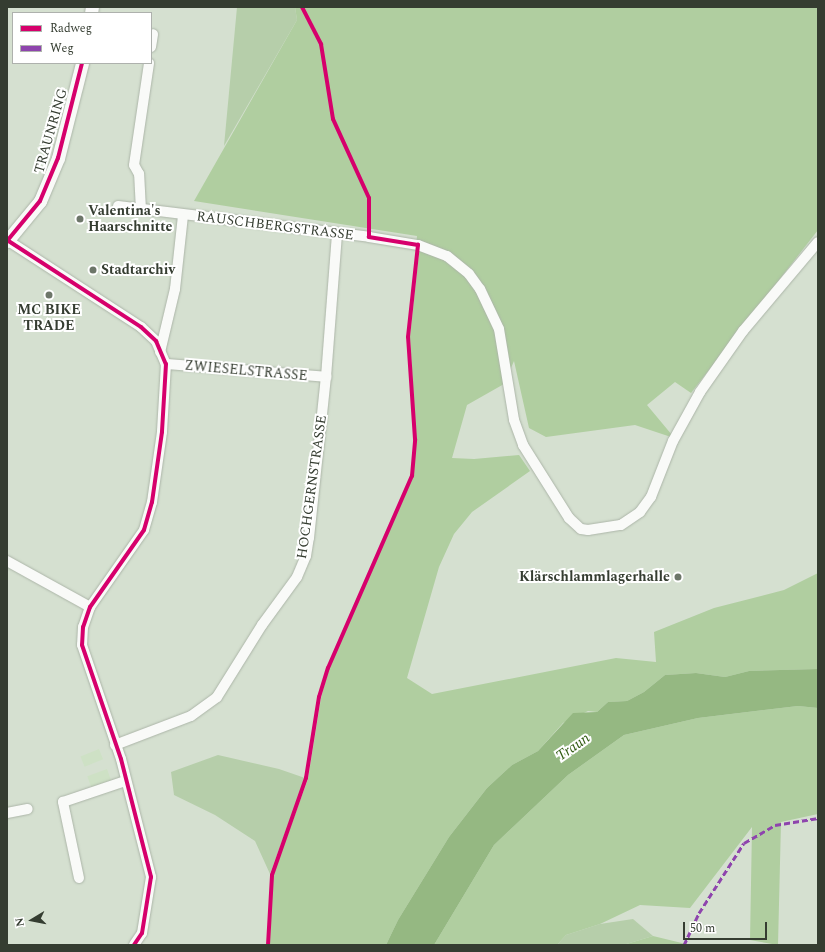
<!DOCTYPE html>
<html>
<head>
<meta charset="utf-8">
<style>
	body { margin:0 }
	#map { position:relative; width:825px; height:952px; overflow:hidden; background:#d5e0d0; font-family:Spectral,serif }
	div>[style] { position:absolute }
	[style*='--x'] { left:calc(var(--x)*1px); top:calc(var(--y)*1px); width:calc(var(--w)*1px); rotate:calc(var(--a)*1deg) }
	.built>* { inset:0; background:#cee1c5; transform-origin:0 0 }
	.green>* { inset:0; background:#b6ceaa }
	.forest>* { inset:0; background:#b0cea0 }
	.water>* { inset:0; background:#95b882 }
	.roads { filter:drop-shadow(0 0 1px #acb5a8) drop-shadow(0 0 1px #acb5a8) }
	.minor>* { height:10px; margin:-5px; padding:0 5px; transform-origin:5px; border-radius:5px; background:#f9faf8 }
	.tertiary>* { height:13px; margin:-6.5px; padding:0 6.5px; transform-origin:6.5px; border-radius:6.5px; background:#f9faf8 }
	.quiet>* { height:3px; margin-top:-1.5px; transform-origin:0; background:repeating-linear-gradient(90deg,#8e44ad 0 6px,transparent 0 9px) }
	.cycleway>* { height:4px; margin:-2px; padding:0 2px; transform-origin:2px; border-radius:2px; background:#d6006c }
	.dots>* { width:11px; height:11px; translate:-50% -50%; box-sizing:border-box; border:2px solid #fff; border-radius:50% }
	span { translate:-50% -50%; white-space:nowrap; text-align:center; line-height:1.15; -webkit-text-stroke:4px #fff; paint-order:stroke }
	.street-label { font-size:14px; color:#353d31 }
	.poi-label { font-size:14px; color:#353d31; font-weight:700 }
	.left { translate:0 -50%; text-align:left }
	.right { translate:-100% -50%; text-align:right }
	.water-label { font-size:15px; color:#305b11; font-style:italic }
	.frame { position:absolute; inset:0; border:8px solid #353d31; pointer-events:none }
	.legend { position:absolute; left:12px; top:12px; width:140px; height:52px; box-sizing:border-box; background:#fff; border:1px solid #aeb1ad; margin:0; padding:5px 7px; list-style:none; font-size:12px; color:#353d31 }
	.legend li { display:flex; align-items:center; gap:8px; height:20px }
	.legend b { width:20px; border:1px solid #aeb1ad }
	.north { position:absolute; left:12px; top:900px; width:40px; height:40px; -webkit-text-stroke:3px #fff; paint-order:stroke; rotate:260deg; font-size:11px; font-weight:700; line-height:16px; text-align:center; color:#353d31 }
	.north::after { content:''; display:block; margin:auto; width:14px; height:18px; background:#353d31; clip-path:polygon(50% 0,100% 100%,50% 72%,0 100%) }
	.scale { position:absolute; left:683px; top:922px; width:84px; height:18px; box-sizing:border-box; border:2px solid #353d31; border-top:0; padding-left:5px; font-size:12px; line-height:14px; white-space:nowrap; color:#353d31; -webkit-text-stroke:3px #fff; paint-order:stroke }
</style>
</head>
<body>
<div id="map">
	<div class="built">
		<div style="left:99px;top:749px;width:11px;height:20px;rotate:68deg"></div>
		<div style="left:107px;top:769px;width:12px;height:21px;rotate:70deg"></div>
	</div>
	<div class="green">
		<div style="clip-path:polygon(237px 7px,295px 7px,297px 20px,224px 146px)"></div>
		<div style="clip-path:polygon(218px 755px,279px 769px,305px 778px,270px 874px,255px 841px,215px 815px,174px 795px,171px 772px)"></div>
		<div style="clip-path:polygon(633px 919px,653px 936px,623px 945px,557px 945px,566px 935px,600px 924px)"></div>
	</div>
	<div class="forest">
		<div style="clip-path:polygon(295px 7px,818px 7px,818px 230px,691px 393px,675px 382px,647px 405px,672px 435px,671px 437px,635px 425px,546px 437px,529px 428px,514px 361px,504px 384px,467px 405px,452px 458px,474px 459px,519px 455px,530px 471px,472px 512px,454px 534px,439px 567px,407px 678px,432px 694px,616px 658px,656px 662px,654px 632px,714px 608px,784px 590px,818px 573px,818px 669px,749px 671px,725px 677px,696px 673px,665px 675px,644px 692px,627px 701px,608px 702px,597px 712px,588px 711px,563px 723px,538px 751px,512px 765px,487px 788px,449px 837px,398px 920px,386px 945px,270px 945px,271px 891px,273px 875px,308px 779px,321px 698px,329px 668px,413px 477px,416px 439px,410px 337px,420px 245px,416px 245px,417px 236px,194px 201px,297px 20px)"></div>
		<div style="clip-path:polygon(798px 706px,818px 708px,818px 814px,781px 822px,778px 945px,750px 940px,752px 827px,690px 908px,640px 905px,600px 924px,566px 935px,557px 945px,434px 945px,494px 845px,568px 775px,624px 735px,698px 718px)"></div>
		<div style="clip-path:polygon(653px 936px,690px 945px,623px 945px)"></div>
	</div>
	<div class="water">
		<div style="clip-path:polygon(818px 669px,818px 708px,798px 706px,698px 718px,624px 735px,568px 775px,494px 845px,434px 945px,386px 945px,398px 920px,449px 837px,487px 788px,512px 765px,538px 751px,573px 713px,597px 712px,608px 702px,627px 701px,644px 692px,665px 675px,696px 673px,725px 677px,749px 671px)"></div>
	</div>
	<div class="roads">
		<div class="minor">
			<div style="--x:151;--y:47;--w:13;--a:-81"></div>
			<div style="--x:118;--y:206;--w:253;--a:7"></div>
			<div style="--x:369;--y:237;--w:50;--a:9.3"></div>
			<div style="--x:418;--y:245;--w:31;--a:21"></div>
			<div style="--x:447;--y:256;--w:28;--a:39"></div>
			<div style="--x:469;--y:274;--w:19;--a:54"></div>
			<div style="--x:480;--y:289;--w:44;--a:64.6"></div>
			<div style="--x:499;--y:329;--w:92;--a:80.6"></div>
			<div style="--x:514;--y:420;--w:27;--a:70"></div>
			<div style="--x:523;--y:445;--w:86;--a:57.8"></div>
			<div style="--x:569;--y:518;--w:16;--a:43"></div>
			<div style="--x:581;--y:529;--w:7;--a:8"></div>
			<div style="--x:588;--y:530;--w:33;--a:-9"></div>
			<div style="--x:621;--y:525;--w:23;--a:-34"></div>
			<div style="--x:640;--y:512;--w:19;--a:-54"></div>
			<div style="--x:651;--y:497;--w:60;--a:-68.6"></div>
			<div style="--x:673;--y:441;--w:56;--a:-61.1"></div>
			<div style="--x:700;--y:392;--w:75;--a:-54.8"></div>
			<div style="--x:743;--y:331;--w:116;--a:-49.9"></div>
			<div style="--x:141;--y:210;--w:36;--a:-93"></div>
			<div style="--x:139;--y:174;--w:10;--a:-119"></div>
			<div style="--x:134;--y:165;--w:103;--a:-81.6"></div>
			<div style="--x:7;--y:240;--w:160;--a:33"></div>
			<div style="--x:141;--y:327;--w:21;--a:43"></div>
			<div style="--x:156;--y:341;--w:25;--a:67"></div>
			<div style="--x:166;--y:364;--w:68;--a:93.4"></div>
			<div style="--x:162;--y:432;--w:71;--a:98.1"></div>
			<div style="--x:152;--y:502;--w:29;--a:106"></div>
			<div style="--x:144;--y:530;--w:94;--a:125"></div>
			<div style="--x:90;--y:607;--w:21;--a:109"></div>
			<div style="--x:83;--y:627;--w:18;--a:93"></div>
			<div style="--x:82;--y:645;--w:120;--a:71.1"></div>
			<div style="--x:121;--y:759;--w:122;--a:75.7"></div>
			<div style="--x:151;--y:877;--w:57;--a:99.1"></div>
			<div style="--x:142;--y:933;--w:14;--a:124"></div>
			<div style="--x:160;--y:352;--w:65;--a:-76.6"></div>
			<div style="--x:175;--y:289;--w:74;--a:-83.8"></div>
			<div style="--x:166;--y:364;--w:161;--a:4.6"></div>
			<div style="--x:7;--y:561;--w:95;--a:29"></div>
			<div style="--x:115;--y:745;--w:81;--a:-20.9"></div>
			<div style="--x:191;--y:716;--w:32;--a:-36"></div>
			<div style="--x:217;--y:697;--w:85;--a:-58"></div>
			<div style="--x:262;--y:625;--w:59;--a:-53.9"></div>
			<div style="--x:297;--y:577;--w:23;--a:-67"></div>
			<div style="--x:306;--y:556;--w:18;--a:-81"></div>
			<div style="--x:309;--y:538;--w:162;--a:-84"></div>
			<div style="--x:326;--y:377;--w:143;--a:-85.6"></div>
			<div style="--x:7;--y:813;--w:21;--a:-11"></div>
			<div style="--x:79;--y:878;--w:78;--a:-101.9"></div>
			<div style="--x:63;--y:802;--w:65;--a:-18.7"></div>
		</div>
		<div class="tertiary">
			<div style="--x:91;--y:13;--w:6;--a:-81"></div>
			<div style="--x:7;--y:241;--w:52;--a:-50.5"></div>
			<div style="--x:40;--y:201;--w:47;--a:-67.3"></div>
			<div style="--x:58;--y:158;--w:98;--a:-75.8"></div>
		</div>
	</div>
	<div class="quiet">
		<div style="--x:684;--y:945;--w:35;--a:-65"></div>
		<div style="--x:699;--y:913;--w:83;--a:-57.3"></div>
		<div style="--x:744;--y:843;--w:36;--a:-30"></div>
		<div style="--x:775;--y:825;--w:44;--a:-9.2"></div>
	</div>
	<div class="cycleway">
		<div style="--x:7;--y:240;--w:160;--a:33"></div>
		<div style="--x:141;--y:327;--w:21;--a:43"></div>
		<div style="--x:156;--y:341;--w:25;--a:67"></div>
		<div style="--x:166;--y:364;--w:68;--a:93.4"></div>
		<div style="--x:162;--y:432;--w:71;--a:98.1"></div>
		<div style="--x:152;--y:502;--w:29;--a:106"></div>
		<div style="--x:144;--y:530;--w:94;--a:125"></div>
		<div style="--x:90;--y:607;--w:21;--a:109"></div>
		<div style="--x:83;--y:627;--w:18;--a:93"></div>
		<div style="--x:82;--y:645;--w:120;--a:71.1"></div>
		<div style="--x:121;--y:759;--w:122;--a:75.7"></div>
		<div style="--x:151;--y:877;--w:57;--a:99.1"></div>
		<div style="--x:142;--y:933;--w:14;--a:124"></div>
		<div style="--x:7;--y:241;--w:52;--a:-50.5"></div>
		<div style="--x:40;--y:201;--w:47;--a:-67.3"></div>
		<div style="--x:58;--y:158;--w:98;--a:-75.8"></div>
		<div style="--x:268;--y:945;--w:70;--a:-86.7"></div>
		<div style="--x:272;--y:875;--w:103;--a:-70.7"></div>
		<div style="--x:306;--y:778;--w:82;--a:-80.9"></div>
		<div style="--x:319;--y:697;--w:30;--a:-73"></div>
		<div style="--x:328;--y:668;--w:210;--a:-66.4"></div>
		<div style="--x:412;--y:476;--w:37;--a:-85"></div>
		<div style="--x:415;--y:439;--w:102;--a:-93.9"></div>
		<div style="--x:408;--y:337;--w:93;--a:-83.8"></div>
		<div style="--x:418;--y:245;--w:50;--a:-170.7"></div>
		<div style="--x:369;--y:237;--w:39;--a:-90"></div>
		<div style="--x:369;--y:198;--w:87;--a:-114.5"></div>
		<div style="--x:333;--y:119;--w:76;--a:-99.1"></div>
		<div style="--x:321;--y:44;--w:42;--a:-117.2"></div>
	</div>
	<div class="dots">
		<div style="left:80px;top:219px;background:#6d7669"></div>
		<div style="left:93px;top:270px;background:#6d7669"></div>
		<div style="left:49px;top:295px;background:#6d7669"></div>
		<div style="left:678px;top:577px;background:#6d7669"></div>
	</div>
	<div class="street-label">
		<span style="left:51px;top:131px;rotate:-74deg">TRAUNRING</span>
		<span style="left:275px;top:226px;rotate:7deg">RAUSCHBERGSTRASSE</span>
		<span style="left:246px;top:371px;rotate:5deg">ZWIESELSTRASSE</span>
		<span style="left:312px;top:487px;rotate:-82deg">HOCHGERNSTRASSE</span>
	</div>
	<div class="poi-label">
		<span class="left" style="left:88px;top:219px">Valentina's<br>Haarschnitte</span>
		<span class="left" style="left:101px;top:270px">Stadtarchiv</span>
		<span style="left:49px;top:318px">MC BIKE<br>TRADE</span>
		<span class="right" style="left:670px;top:577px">Klärschlammlagerhalle</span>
	</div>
	<div class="water-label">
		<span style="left:573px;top:747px;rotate:-35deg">Traun</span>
	</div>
	<div class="frame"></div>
	<ul class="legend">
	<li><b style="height:5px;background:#d6006c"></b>Radweg</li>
	<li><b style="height:5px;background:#8e44ad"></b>Weg</li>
	</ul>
	<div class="north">N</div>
	<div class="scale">50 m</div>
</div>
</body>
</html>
